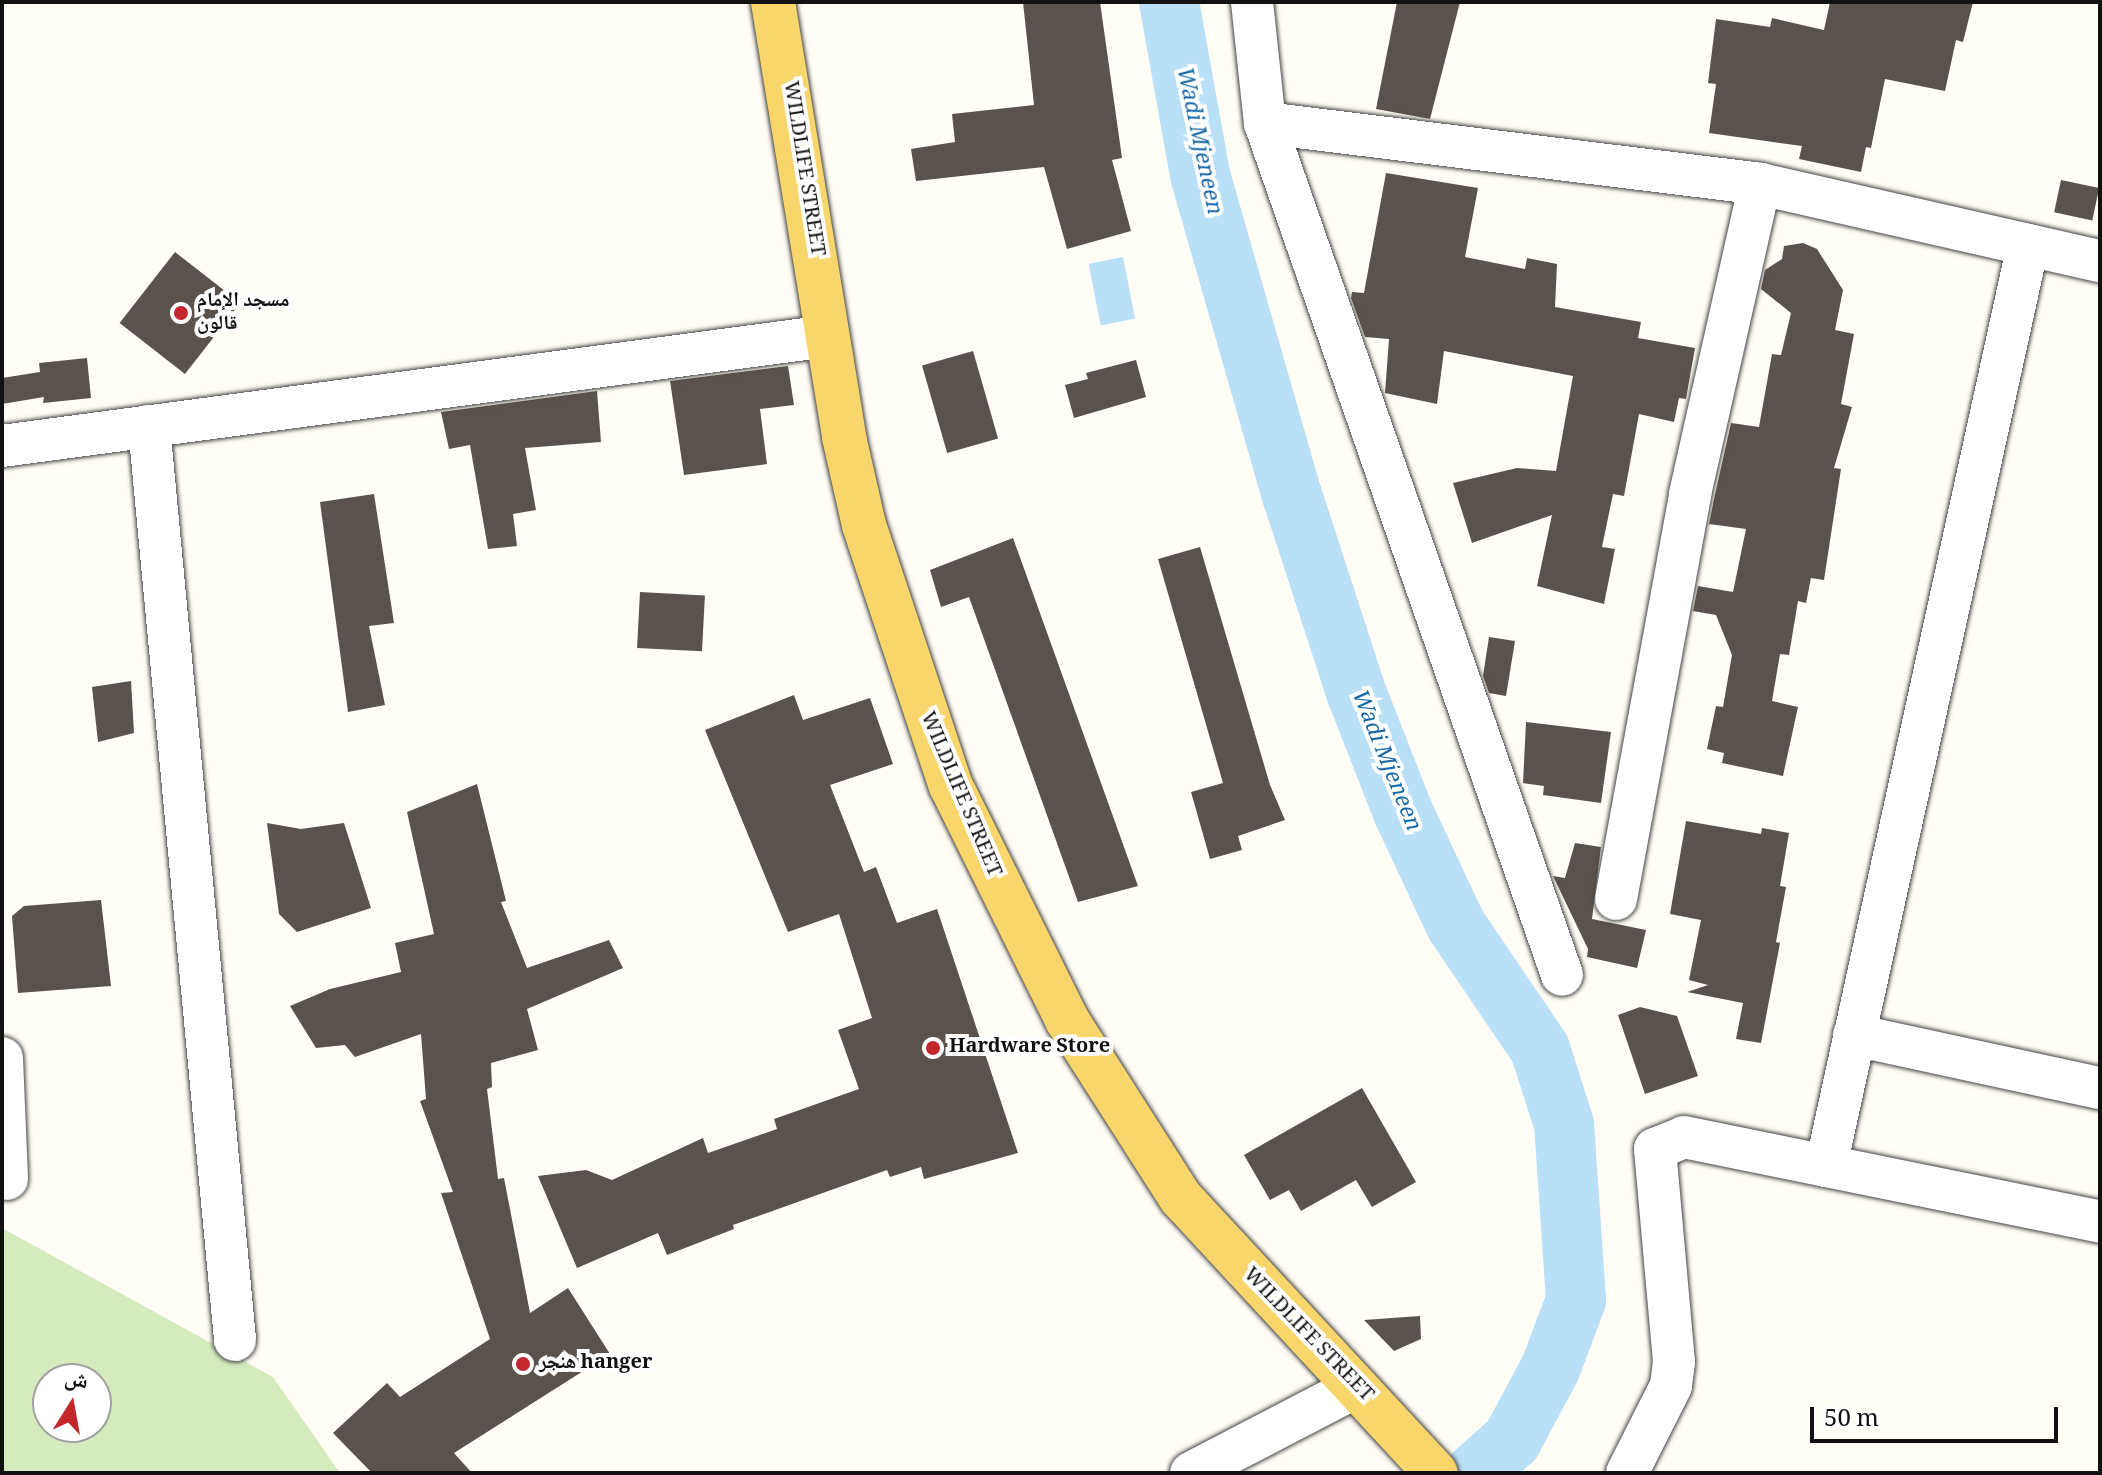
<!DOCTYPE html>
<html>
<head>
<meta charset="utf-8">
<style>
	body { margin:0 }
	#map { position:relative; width:2102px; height:1475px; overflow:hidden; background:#fffdf5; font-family:Georgia,"Noto Naskh Arabic",serif }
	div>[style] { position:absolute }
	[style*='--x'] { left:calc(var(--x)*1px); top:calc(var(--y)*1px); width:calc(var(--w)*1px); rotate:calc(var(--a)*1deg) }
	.green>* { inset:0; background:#d5ebbd }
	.water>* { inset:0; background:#b9e0f7; transform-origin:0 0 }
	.river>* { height:60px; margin:-30px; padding:0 30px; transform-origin:30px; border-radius:30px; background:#b9e0f7 }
	.building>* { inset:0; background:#5a524d; transform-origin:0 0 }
	.roads { filter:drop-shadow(0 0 2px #444) drop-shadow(0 0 2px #444) }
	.minor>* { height:42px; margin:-21px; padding:0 21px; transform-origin:21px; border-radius:21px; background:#fff }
	.major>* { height:44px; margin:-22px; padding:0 22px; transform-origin:22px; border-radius:22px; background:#f9d66b }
	.dots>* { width:22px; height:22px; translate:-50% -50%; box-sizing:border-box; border:4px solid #fff; border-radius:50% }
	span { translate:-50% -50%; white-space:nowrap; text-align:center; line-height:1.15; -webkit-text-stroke:8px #fff; paint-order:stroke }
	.street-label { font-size:20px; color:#111 }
	.poi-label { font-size:20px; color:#111; font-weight:700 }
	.left { translate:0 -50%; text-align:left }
	.water-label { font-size:22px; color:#1768a6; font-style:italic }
	.frame { position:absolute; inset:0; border:4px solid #111; pointer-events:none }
	.north { position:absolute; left:32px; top:1363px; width:80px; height:80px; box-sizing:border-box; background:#fff; border:2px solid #a0a0a0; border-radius:50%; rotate:11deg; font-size:22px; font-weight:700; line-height:32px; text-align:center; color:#111 }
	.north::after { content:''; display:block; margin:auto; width:28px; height:36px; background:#c4262e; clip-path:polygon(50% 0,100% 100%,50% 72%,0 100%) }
	.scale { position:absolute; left:1810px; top:1407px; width:248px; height:36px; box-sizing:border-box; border:4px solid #111; border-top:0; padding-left:10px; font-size:24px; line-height:28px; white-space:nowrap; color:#111; -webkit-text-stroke:6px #fff; paint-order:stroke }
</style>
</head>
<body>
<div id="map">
	<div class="green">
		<div style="clip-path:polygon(evenodd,2px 1228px,273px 1377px,340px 1473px,2px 1473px,2px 1228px,48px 1379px,96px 1379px,96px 1427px,48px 1427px,48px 1379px)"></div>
	</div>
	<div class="water">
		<div style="left:1123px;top:257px;width:63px;height:35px;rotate:79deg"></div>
	</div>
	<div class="river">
		<div style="--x:1169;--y:2;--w:176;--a:79.8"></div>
		<div style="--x:1200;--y:175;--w:333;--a:74"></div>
		<div style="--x:1292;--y:495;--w:207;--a:72"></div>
		<div style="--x:1356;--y:692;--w:129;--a:68.6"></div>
		<div style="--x:1403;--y:812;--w:125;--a:64.9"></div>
		<div style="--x:1456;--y:925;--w:150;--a:55.9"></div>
		<div style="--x:1540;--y:1049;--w:79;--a:72.3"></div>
		<div style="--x:1564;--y:1124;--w:176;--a:86.1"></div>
		<div style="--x:1576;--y:1300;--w:72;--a:110.5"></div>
		<div style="--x:1551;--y:1367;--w:83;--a:118.1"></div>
		<div style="--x:1512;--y:1440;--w:50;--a:138.3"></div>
	</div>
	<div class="building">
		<div style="clip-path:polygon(1023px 2px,1100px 2px,1122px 158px,1112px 160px,1131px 231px,1067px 249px,1044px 167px,916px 181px,911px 149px,955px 142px,952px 114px,1034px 105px)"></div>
		<div style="clip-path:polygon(1397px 2px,1460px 2px,1430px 119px,1376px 109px)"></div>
		<div style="clip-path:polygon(1830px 2px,1973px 2px,1963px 42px,1956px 40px,1945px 91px,1885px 79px,1871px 148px,1866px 147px,1861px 172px,1799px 159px,1802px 146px,1709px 133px,1716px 84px,1708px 83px,1716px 19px,1770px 27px,1772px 18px,1824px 30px)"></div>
		<div style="clip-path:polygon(1386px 173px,1478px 188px,1465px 257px,1525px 269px,1527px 258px,1557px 264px,1555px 307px,1641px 322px,1638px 338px,1695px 348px,1686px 399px,1679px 398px,1674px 422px,1639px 414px,1624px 496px,1613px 494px,1602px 547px,1615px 549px,1604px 604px,1537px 586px,1552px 515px,1472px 543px,1453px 483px,1517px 468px,1556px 471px,1573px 376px,1444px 351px,1437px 404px,1385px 393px,1389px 339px,1365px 337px,1351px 298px,1352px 292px,1364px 293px)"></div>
		<div style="left:2061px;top:180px;width:39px;height:33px;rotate:12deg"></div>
		<div style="clip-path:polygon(1803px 243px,1817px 249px,1843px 290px,1835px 330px,1854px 334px,1841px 404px,1852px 407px,1834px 468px,1841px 469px,1824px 580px,1811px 578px,1806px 603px,1798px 601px,1789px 655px,1780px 654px,1772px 701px,1798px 707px,1783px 776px,1722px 763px,1724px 753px,1707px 749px,1716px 706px,1723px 707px,1732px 655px,1716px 615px,1693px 611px,1698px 586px,1733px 592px,1746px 529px,1709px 524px,1714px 499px,1731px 423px,1759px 427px,1772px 354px,1781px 355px,1791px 313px,1761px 289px,1765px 270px,1782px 259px,1784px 246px)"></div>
		<div style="left:175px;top:252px;width:83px;height:90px;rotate:38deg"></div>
		<div style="left:973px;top:351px;width:91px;height:53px;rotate:74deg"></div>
		<div style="clip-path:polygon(87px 358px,91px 398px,43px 403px,44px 397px,2px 404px,2px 378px,40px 372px,39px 363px)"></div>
		<div style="clip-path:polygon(1136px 360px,1146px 397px,1074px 418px,1065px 385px,1088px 379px,1086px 373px)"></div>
		<div style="clip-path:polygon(788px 366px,794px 405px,760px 409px,767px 464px,684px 475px,670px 381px)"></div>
		<div style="clip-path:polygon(597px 391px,601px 442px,525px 448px,536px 510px,513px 514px,517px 546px,488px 549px,470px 445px,449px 449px,441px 412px)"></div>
		<div style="clip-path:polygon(374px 494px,394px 623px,369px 626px,385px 705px,348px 712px,320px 502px)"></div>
		<div style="clip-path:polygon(1013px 538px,1138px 886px,1078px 902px,969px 597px,941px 607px,930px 570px)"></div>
		<div style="clip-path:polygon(1200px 547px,1270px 785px,1285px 820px,1238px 836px,1242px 850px,1210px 859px,1191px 792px,1223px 783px,1158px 559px)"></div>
		<div style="left:640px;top:592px;width:65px;height:56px;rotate:3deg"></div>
		<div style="clip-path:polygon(1489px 637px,1515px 641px,1506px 696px,1489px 693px,1483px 676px)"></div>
		<div style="clip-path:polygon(131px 681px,134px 733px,98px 742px,92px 687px)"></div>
		<div style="clip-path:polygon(794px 695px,803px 720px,870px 698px,893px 764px,830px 785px,864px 872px,876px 867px,897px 923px,937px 909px,1018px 1153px,924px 1179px,921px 1167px,890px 1177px,887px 1170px,733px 1225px,734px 1229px,667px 1255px,658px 1233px,577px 1268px,538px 1176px,586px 1170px,612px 1180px,703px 1138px,708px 1153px,777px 1129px,774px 1119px,859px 1089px,838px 1030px,872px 1018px,839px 914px,788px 932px,705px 730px)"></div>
		<div style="clip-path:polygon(1526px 722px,1611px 732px,1601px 803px,1543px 795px,1544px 786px,1523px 783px)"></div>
		<div style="clip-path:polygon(477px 784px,506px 901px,501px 902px,527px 968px,609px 940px,623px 968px,527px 1009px,538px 1050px,491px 1063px,492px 1087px,487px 1089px,498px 1179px,504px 1178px,530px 1313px,568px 1288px,610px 1354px,454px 1453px,472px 1473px,372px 1473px,333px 1433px,387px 1383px,400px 1397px,490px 1339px,441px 1193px,453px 1192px,420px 1101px,426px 1099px,421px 1034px,355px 1057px,345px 1045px,316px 1048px,290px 1006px,330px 989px,401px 972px,395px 943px,434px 934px,407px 812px)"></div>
		<div style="clip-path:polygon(1686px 821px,1761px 834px,1762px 828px,1789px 833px,1780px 886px,1786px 887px,1776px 942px,1780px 943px,1761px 1043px,1736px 1039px,1743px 1003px,1687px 992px,1708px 985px,1689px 980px,1701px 920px,1670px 914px)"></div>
		<div style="clip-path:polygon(267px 823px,301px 829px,344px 823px,371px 908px,297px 932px,279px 914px)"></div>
		<div style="clip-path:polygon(1575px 843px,1601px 847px,1592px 919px,1646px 930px,1637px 968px,1587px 957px,1588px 949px,1553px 876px,1565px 878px)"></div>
		<div style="clip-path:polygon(101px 900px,111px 986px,18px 993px,12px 916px,24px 906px)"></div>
		<div style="clip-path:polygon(1640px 1007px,1677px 1016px,1698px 1076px,1645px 1094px,1618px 1015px)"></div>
		<div style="clip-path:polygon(1362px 1088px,1416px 1182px,1372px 1207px,1356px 1180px,1301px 1211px,1289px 1190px,1270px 1200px,1244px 1155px)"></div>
		<div style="clip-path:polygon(1420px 1316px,1421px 1339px,1394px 1351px,1364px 1320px)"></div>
	</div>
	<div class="roads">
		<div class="minor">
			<div style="--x:1252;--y:2;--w:122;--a:83.9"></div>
			<div style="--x:1265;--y:123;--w:902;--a:70.78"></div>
			<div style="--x:1265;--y:123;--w:499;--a:7"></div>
			<div style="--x:1760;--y:184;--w:349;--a:12.8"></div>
			<div style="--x:149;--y:426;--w:918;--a:84.62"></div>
			<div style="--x:2;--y:446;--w:833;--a:-7.59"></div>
			<div style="--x:1616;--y:899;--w:412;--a:-79.6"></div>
			<div style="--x:1690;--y:494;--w:318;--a:-77.3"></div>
			<div style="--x:1854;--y:1035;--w:252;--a:12.2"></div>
			<div style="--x:2;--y:1058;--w:121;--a:87.6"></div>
			<div style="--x:1826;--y:1166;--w:943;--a:-77.63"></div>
			<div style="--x:1191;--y:1473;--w:186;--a:-27.5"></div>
			<div style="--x:1627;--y:1473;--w:97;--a:-63.2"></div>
			<div style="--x:1671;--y:1386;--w:24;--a:-83"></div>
			<div style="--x:1674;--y:1362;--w:214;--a:-95.1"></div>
			<div style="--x:1655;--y:1149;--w:31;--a:-22"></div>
			<div style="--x:1684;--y:1137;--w:425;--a:11.5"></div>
		</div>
		<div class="major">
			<div style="--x:773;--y:2;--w:441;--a:80.7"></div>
			<div style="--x:844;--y:437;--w:90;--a:77.2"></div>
			<div style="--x:864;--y:525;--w:275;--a:71.6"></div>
			<div style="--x:951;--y:786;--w:261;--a:63.6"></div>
			<div style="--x:1067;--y:1020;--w:211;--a:57.4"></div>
			<div style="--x:1181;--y:1198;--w:375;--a:47.2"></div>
		</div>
	</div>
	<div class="dots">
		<div style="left:181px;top:313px;background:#c4262e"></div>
		<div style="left:933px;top:1048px;background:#c4262e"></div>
		<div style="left:523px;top:1364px;background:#c4262e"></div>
	</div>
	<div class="street-label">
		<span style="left:802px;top:169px;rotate:81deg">WILDLIFE STREET</span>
		<span style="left:959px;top:795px;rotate:67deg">WILDLIFE STREET</span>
		<span style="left:1307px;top:1336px;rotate:46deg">WILDLIFE STREET</span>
	</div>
	<div class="poi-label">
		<span class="left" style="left:197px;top:314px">مسجد الإمام<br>قالون</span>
		<span class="left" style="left:949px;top:1048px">Hardware Store</span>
		<span class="left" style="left:539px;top:1364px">هنجر hanger</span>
	</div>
	<div class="water-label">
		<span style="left:1197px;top:140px;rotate:78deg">Wadi Mjeneen</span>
		<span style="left:1384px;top:760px;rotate:68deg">Wadi Mjeneen</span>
	</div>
	<div class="frame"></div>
	<div class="north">ش</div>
	<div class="scale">50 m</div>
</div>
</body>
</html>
